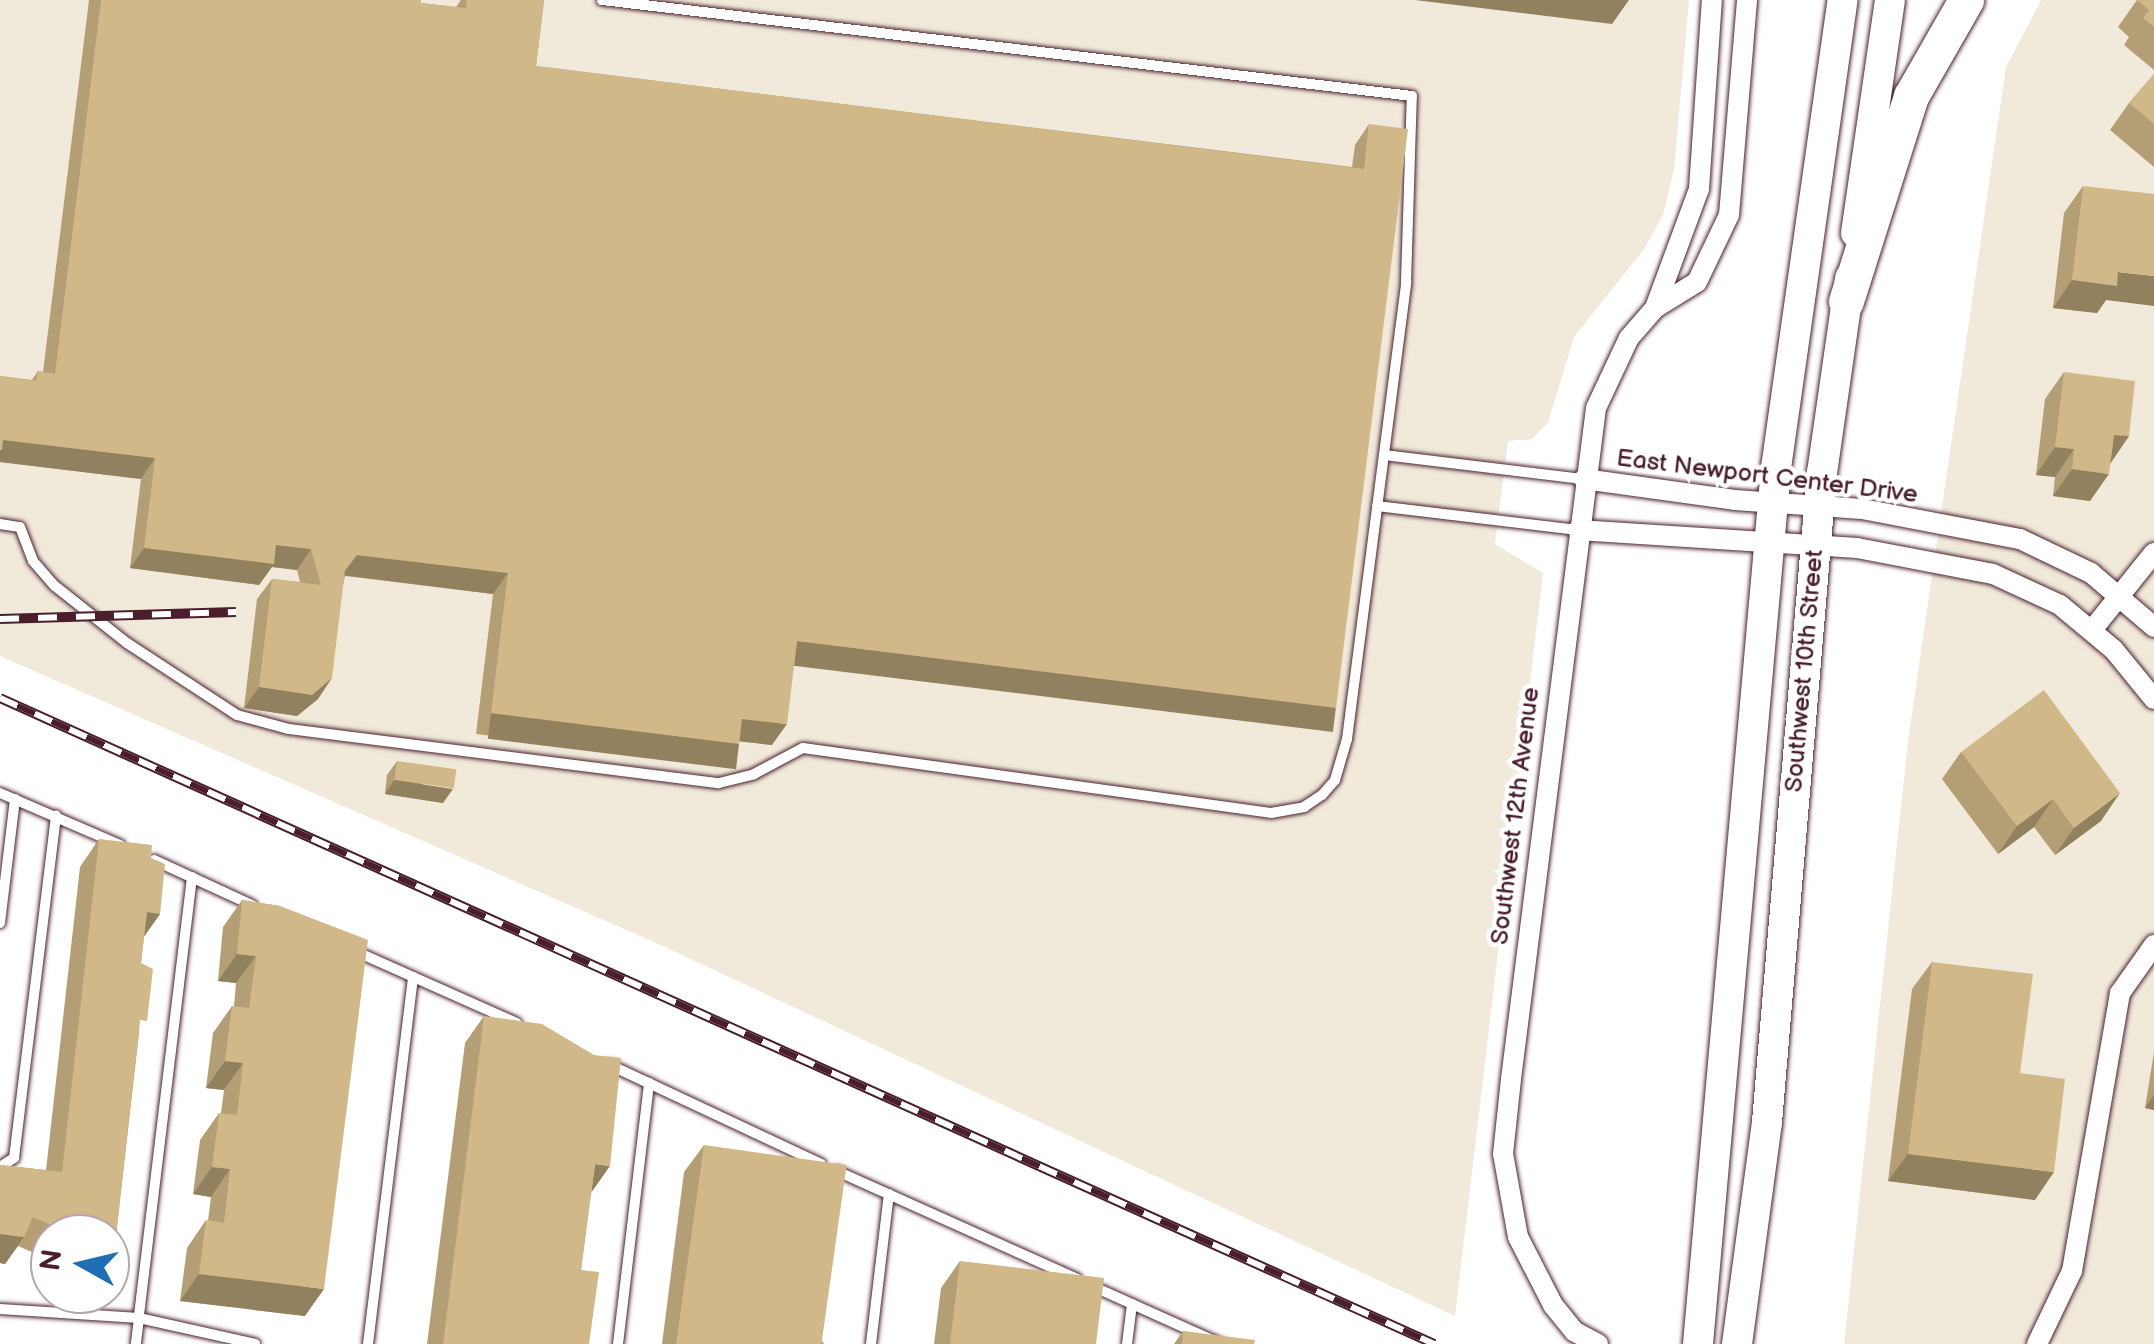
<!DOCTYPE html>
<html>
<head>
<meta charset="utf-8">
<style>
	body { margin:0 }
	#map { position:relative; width:2154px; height:1344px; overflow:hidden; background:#fff; font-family:"Balsamiq Sans",sans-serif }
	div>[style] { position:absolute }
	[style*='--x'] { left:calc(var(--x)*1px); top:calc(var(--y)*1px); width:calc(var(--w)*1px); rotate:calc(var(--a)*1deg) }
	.built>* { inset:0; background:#f1eadb }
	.roads { filter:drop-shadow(0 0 2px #4a1f2b) drop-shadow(0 0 2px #4a1f2b) }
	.service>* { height:10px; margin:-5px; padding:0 5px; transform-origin:5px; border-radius:5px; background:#fff }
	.minor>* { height:20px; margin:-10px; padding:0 10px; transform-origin:10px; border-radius:10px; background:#fff }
	.primary>* { height:30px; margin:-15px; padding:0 15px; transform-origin:15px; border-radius:15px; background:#fff }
	.motorway>* { height:35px; margin:-17.5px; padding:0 17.5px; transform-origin:17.5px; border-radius:17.5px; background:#fff }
	.rail>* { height:10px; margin-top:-5px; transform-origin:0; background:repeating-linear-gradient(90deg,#fff 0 19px,#4a1f2b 0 38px); box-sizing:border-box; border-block:2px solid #4a1f2b }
	.wall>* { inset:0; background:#b49e75 }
	.shaded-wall>* { inset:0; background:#92815f; transform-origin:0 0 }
	.building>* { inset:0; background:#d1b888; transform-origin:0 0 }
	span { translate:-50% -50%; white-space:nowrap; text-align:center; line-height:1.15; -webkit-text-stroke:9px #fff; paint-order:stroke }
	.street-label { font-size:25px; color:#4a1f2b }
	.north { position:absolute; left:30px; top:1214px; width:100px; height:100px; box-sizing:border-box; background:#fff; border:2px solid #b7a5aa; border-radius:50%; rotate:278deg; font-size:28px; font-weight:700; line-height:40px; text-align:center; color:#4a1f2b }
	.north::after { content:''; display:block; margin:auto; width:35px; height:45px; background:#1f6fb2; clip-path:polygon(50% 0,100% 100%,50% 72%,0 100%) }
</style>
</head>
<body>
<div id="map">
	<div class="built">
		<div style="clip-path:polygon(0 0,1689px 0,1674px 170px,1663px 215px,1645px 248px,1574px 337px,1548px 423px,1532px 439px,1508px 441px,1495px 544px,1543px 573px,1455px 1316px,654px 942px,0 656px)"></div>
		<div style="clip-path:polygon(2041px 0,2154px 0,2154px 1344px,1844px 1344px,1908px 741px,2006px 67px)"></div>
	</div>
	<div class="roads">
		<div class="service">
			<div style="--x:1384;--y:455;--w:200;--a:6.9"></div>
			<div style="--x:1377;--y:506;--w:202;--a:6.8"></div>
			<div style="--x:0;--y:524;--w:20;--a:9"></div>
			<div style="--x:20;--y:527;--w:36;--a:69"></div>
			<div style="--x:33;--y:561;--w:33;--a:49"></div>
			<div style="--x:55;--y:586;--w:92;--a:38.4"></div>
			<div style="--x:127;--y:643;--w:131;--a:33.2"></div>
			<div style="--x:237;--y:715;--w:54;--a:15.1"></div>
			<div style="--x:289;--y:729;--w:433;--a:7.2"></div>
			<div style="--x:719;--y:783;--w:36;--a:-14"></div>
			<div style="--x:754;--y:774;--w:55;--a:-28"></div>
			<div style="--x:803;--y:748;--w:472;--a:7.9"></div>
			<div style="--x:1271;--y:813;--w:34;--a:-10"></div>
			<div style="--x:1304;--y:807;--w:22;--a:-34"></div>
			<div style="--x:1322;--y:795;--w:20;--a:-49"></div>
			<div style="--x:1335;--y:780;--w:43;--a:-73.7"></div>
			<div style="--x:1347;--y:739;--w:461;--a:-82.6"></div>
			<div style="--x:1406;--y:282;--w:186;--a:-88.2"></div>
			<div style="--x:1412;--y:96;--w:816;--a:-173.24"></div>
			<div style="--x:0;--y:793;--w:131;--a:23.4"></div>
			<div style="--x:154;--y:860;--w:108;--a:24.7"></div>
			<div style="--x:192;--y:877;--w:444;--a:96.9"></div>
			<div style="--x:139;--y:1318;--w:119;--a:12.6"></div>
			<div style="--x:0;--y:923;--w:125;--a:-83.1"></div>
			<div style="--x:355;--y:951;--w:177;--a:24"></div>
			<div style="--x:610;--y:1065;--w:233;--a:25.1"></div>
			<div style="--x:0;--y:1167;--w:17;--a:-33"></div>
			<div style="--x:14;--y:1158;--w:345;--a:-83"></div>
			<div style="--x:837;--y:1171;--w:263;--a:24.2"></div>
			<div style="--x:1092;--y:1286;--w:44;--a:24.2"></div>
			<div style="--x:0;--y:1309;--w:139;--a:3.7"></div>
			<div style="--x:139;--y:1318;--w:26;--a:97"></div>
			<div style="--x:368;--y:1344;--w:370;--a:-83"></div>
			<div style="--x:618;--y:1344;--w:263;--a:-83.2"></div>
			<div style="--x:871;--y:1344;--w:151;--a:-83.2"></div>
			<div style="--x:1127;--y:1344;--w:40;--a:-82.9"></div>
			<div style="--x:1132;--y:1304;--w:98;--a:24.2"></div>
		</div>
		<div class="minor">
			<div style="--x:1655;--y:308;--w:127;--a:-69.7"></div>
			<div style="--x:1699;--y:189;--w:189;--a:-86.1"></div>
			<div style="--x:1584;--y:479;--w:152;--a:7.9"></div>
			<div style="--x:1735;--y:500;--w:127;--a:4.1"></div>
			<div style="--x:1862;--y:509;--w:161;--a:10.8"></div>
			<div style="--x:2020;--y:539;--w:79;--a:25.6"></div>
			<div style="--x:2091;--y:573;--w:83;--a:40.6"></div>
			<div style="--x:1578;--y:530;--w:280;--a:3.7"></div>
			<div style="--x:1857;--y:548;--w:138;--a:10.8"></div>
			<div style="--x:1993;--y:574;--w:74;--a:24.8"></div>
			<div style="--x:2060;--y:605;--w:70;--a:39.8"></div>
			<div style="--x:2114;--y:650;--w:63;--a:50.8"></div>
			<div style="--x:2092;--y:630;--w:99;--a:-51.2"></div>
			<div style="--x:1598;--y:1344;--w:27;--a:-152"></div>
			<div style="--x:1574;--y:1331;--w:33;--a:-129"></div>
			<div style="--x:1553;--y:1305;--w:76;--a:-117.2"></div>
			<div style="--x:1518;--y:1237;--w:84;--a:-100.2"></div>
			<div style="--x:1503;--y:1154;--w:75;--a:-83.9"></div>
			<div style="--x:1511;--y:1079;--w:676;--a:-82.78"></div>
			<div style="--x:1596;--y:408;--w:77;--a:-64.8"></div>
			<div style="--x:1629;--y:338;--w:40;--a:-49"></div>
			<div style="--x:1655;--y:308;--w:49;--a:-31.8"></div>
			<div style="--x:1697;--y:282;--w:74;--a:-64.5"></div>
			<div style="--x:1729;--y:215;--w:216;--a:-85.2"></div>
			<div style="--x:2037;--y:1344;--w:81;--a:-64.4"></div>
			<div style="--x:2072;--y:1271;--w:282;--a:-80.2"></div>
			<div style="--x:2120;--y:993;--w:59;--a:-54.7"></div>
		</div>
		<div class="primary">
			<div style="--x:1856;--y:233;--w:235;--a:-81.7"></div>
			<div style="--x:1698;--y:1344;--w:879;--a:-84.91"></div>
			<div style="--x:1776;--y:468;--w:473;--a:-81.9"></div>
			<div style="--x:1737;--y:1344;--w:224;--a:-82.3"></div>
			<div style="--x:1767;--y:1122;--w:651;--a:-85.16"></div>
			<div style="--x:1822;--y:473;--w:197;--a:-81.8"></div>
		</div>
		<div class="motorway">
			<div style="--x:1846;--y:301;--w:215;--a:-72.4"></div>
			<div style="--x:1911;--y:96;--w:111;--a:-60.2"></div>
		</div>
	</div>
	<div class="rail">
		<div style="--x:0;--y:619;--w:236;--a:-1.7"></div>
		<div style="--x:0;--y:698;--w:1573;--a:24.25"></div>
	</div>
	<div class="wall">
		<div style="clip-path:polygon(89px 0,421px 0,421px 3px,456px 7px,461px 0,544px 0,536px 66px,1352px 167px,1355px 145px,1369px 124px,1322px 729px,794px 663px,772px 745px,739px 741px,724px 765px,476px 734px,493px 594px,345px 576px,318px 699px,297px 716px,244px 708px,257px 599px,272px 579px,300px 582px,297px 570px,272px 567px,259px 585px,130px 568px,141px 479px,0 462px,0 376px,32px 380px,38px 371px,43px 372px)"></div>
		<div style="clip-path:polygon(2137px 0,2154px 0,2154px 70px,2124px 45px,2129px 37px,2118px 27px)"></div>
		<div style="clip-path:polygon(2154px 74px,2154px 167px,2110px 130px,2129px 103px)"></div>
		<div style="clip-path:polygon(2083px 186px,2106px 300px,2097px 313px,2053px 308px,2064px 213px)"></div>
		<div style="clip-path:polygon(2064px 372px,2129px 436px,2111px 462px,2090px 501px,2053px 496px,2055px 477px,2036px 475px,2045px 399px)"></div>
		<div style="clip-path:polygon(1961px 752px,2101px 821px,2055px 855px,2034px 827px,1998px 854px,1942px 779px)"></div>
		<div style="clip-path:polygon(397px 761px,443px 803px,385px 794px,387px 775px)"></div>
		<div style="clip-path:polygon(99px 839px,151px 858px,160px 914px,144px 936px,141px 963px,139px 1033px,114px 1253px,110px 1259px,110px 1234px,50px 1234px,50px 1260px,18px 1246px,5px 1264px,0 1263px,0 1165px,46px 1170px,80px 867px)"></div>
		<div style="clip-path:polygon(242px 900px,280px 906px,305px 1316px,180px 1301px,187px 1248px,206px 1220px,208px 1221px,211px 1197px,193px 1194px,200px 1140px,219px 1113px,221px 1113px,224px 1090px,206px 1088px,213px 1033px,232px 1006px,234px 1006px,236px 983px,218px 981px,223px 927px)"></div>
		<div style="clip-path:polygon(1932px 962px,2020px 1073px,2035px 1200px,1888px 1181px,1912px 989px)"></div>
		<div style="clip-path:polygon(484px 1016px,591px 1192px,581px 1270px,589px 1344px,427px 1344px,465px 1043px)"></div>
		<div style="clip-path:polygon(2154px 1052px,2154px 1110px,2145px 1108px)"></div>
		<div style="clip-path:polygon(704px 1145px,824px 1344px,662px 1344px,684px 1172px)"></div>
		<div style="clip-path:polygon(960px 1261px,1096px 1344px,934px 1344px,941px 1288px)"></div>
		<div style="clip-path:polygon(1183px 1331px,1254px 1344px,1174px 1344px)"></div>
	</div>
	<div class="shaded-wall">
		<div style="clip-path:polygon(1415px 0,1629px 0,1612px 24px)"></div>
		<div style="clip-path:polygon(2118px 272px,2154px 276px,2154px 306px,2106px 300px,2097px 313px,2053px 308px,2072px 280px)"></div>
		<div style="clip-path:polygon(2114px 435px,2129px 436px,2110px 464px)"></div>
		<div style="clip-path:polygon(3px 440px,155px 458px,141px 479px,0 462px,0 444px)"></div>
		<div style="clip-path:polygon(2055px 447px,2074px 449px,2055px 477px,2036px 475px)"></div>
		<div style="clip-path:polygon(2072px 469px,2109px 474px,2090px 501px,2053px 496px)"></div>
		<div style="clip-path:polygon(276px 545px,311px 549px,297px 570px,272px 567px,259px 585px,130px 568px,144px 548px)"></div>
		<div style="clip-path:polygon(357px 555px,508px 573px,493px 594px,342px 575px)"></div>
		<div style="left:797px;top:641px;width:543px;height:25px;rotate:7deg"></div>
		<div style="clip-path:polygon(332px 678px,318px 699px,297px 716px,244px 708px,259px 687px)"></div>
		<div style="left:491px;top:713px;width:250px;height:26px;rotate:7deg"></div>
		<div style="clip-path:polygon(742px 719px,787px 724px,772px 745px,727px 740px)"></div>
		<div style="clip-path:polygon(394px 780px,453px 789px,443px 803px,385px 794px)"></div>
		<div style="clip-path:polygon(2120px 793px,2101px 821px,2055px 855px,2074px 828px)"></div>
		<div style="clip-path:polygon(2053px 799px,2034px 827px,1998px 854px,2017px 826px)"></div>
		<div style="clip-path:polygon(147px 912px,160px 914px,141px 941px)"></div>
		<div style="clip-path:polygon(237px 954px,256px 956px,236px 983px,218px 981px)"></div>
		<div style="clip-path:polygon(225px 1061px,243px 1063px,224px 1090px,206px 1088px)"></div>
		<div style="clip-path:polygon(2154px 1095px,2154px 1110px,2145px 1108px)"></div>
		<div style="clip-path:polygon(1908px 1154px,2054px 1172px,2035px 1200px,1888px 1181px)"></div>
		<div style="clip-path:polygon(595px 1164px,610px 1166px,591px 1193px)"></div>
		<div style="clip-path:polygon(212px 1167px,230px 1169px,211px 1197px,193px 1194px)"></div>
		<div style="clip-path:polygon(0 1234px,24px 1237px,5px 1264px,0 1263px)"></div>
		<div style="clip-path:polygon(199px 1274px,324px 1289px,305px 1316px,180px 1301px)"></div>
	</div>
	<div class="building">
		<div style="clip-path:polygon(101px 0,421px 0,421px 3px,466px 8px,467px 0,544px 0,536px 66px,1364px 169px,1369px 124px,1408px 129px,1336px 708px,797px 641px,787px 724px,742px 719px,739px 744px,491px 713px,508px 573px,357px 555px,345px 570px,332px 678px,312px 695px,259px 687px,272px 579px,321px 585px,311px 549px,276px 545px,274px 564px,144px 548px,155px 458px,3px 440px,2px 450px,0 450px,0 376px,36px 381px,38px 371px,55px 374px)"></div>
		<div style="clip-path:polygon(2137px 0,2154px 0,2154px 27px,2143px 18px,2149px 10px)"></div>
		<div style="clip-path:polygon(2154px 74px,2154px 124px,2129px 103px)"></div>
		<div style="clip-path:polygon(2083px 186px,2154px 194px,2154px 276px,2118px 272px,2117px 286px,2072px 280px)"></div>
		<div style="clip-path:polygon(2064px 372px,2135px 381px,2129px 436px,2114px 435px,2109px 474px,2072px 469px,2074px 449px,2055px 447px)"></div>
		<div style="clip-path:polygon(2044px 690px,2120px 793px,2074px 828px,2053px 799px,2017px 826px,1961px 752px)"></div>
		<div style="left:397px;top:761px;width:60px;height:19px;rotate:8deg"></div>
		<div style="clip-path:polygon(99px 839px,152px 845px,151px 858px,165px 864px,160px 914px,147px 912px,141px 963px,153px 969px,147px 1021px,140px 1020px,114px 1253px,110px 1251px,110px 1234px,72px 1234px,33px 1217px,24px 1237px,0 1234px,0 1165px,62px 1172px)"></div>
		<div style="clip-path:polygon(242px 900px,280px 906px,368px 940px,324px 1289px,199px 1274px,206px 1220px,224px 1223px,230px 1169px,212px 1167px,219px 1113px,237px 1115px,243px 1063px,225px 1061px,232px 1006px,249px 1008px,256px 956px,237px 954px)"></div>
		<div style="clip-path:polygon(1932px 962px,2033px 974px,2020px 1073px,2065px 1079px,2054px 1172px,1908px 1154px)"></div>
		<div style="clip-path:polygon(484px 1016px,542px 1024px,594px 1055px,621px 1058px,610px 1166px,595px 1164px,581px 1270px,599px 1272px,589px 1344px,443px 1344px)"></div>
		<div style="left:704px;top:1145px;width:144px;height:201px;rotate:8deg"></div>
		<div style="clip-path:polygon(960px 1261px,1104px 1278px,1096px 1344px,950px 1344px)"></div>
		<div style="clip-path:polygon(1183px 1331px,1255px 1340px,1254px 1344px,1182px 1344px)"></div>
	</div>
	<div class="street-label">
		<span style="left:1767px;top:477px;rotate:7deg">East Newport Center Drive</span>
		<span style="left:1805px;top:671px;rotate:-85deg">Southwest 10th Street</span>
		<span style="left:1516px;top:816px;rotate:-83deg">Southwest 12th Avenue</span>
	</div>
	<div class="north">N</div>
</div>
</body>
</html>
